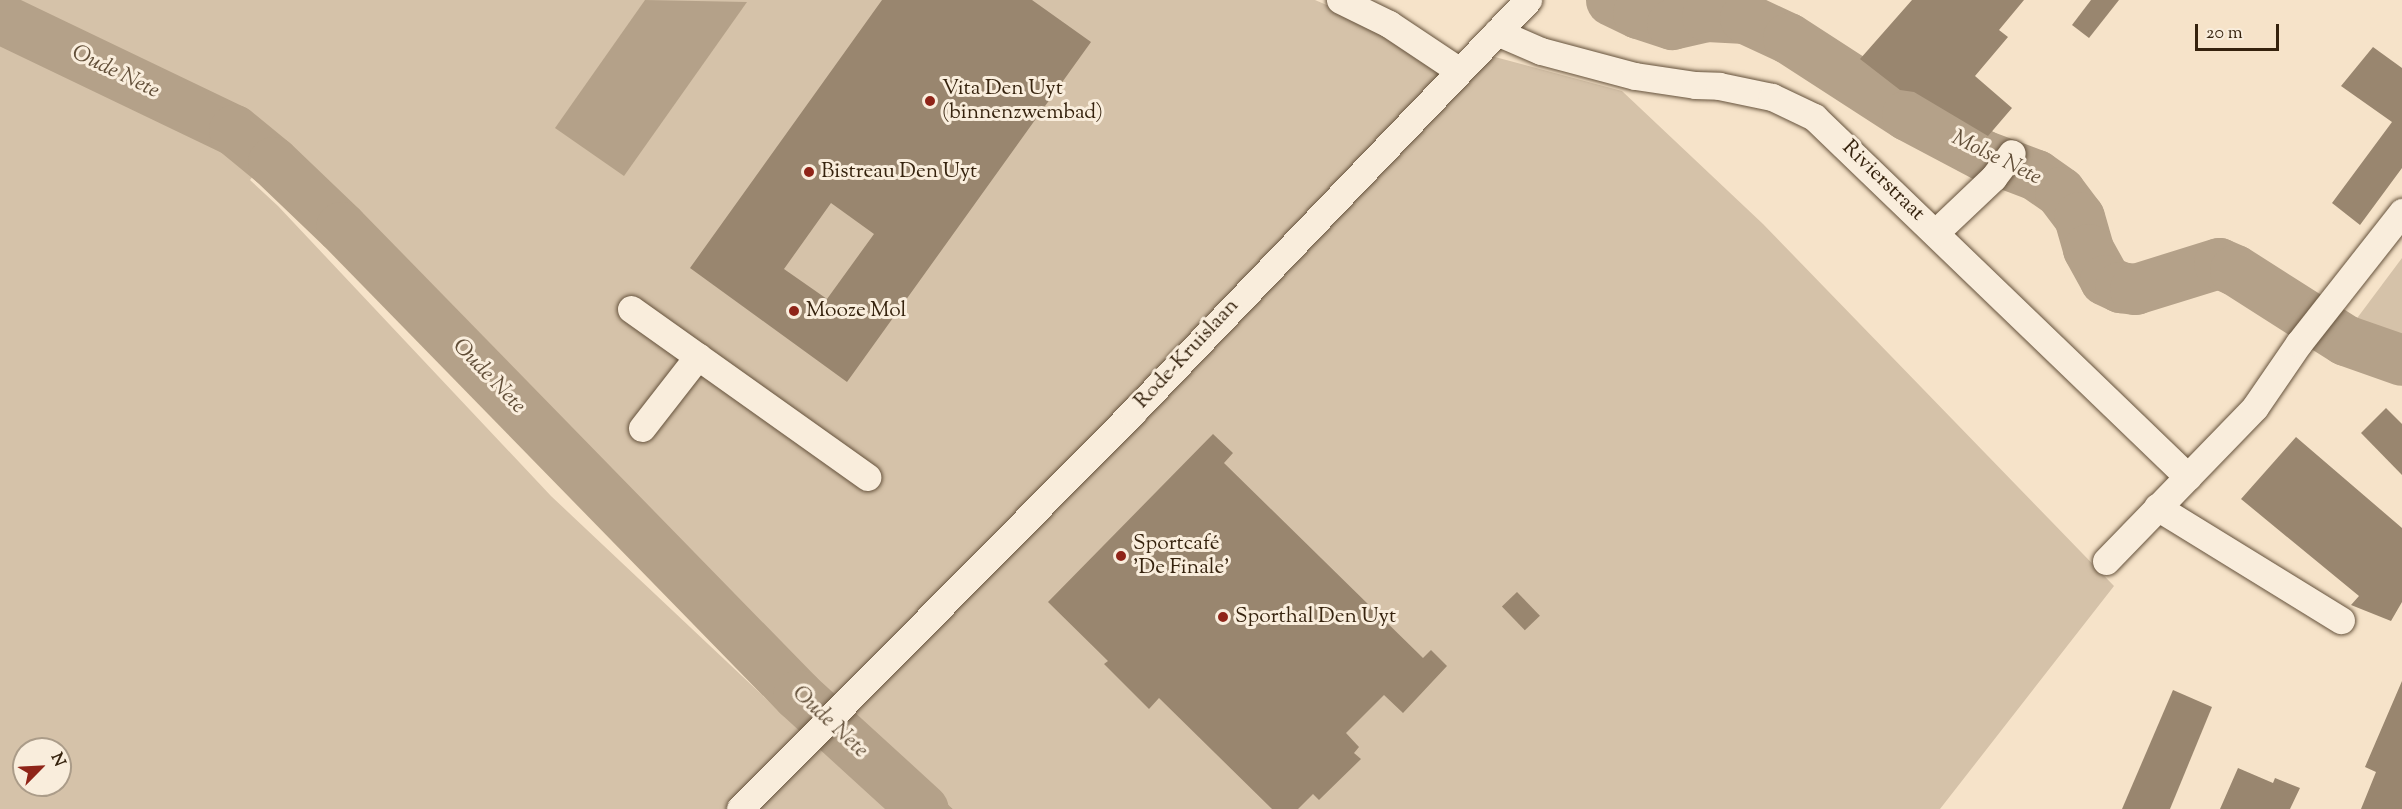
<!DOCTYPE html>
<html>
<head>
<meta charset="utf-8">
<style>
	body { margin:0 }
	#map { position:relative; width:2402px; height:809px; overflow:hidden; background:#f6e3c9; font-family:"Sorts Mill Goudy",serif }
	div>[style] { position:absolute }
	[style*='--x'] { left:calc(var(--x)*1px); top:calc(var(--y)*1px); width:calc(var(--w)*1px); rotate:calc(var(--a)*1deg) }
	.green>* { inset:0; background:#d5c2a9 }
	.water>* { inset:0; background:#b4a189 }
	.river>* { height:51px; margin:-25.5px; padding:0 25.5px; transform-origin:25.5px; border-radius:25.5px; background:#b4a189 }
	.building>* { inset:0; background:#99866f; transform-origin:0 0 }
	.roads { filter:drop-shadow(0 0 2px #65523c) drop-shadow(0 0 2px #65523c) }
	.minor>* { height:27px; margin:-13.5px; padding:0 13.5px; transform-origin:13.5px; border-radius:13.5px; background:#f9eddc }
	.dots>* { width:16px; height:16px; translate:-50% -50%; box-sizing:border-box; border:3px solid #f9eddc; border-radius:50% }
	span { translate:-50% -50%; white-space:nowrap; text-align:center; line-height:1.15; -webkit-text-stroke:6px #f9eddc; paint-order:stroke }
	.poi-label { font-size:21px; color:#35220d }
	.left { translate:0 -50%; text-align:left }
	.street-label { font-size:21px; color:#35220d }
	.water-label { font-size:22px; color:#614e38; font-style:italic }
	.north { position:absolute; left:12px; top:737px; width:60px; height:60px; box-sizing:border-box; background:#f9eddc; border:2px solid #ab9c89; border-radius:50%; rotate:66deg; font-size:16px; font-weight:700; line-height:24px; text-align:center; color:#35220d }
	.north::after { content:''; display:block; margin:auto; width:21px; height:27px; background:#8f2418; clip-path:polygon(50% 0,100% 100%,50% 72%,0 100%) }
	.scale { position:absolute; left:2195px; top:24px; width:84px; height:27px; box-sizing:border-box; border:3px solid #35220d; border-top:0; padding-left:8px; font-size:18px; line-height:21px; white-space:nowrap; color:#35220d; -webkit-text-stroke:4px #f9eddc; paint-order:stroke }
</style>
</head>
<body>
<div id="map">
	<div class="green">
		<div style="clip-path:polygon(5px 0,1315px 0,1357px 18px,1437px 67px,1495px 57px,1622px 91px,1763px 224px,2114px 586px,1940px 809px,953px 809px,858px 722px,433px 292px,276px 140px,159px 75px)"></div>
		<div style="clip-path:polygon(evenodd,0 34px,200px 127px,261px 166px,250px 180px,278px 206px,551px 496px,796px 727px,838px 748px,907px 809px,0 809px,0 34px,24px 749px,60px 749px,60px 785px,24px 785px,24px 749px)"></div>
		<div style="clip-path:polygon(2402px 258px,2402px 350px,2349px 329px)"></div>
	</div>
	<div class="water">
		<div style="clip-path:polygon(645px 0,747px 2px,624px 176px,555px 128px)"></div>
		<div style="clip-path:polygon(858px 722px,953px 809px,907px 809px,838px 748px)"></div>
	</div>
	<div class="river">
		<div style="--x:1611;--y:0;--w:30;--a:26"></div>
		<div style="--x:1638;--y:13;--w:36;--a:18"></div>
		<div style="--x:1672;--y:24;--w:36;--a:-13"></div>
		<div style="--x:1707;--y:16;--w:38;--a:3"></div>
		<div style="--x:1745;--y:18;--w:47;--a:24.9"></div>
		<div style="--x:1788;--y:38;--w:142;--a:32.9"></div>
		<div style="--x:1907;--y:115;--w:86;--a:27.8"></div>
		<div style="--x:1983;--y:155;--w:57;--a:20.7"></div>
		<div style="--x:2036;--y:175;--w:29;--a:35"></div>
		<div style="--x:2060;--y:192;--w:31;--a:53"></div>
		<div style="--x:2079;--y:217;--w:33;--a:74"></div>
		<div style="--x:2088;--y:249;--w:35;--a:61"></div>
		<div style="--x:2105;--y:280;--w:17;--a:25"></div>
		<div style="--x:2120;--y:287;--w:15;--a:8"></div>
		<div style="--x:2135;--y:289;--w:88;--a:-17.2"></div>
		<div style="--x:2219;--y:263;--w:17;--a:24"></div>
		<div style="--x:2235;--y:270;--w:130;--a:32.5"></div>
		<div style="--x:2345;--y:340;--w:60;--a:19.3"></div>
		<div style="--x:0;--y:18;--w:259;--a:25.6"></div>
		<div style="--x:234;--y:130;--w:50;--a:39.4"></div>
		<div style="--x:273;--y:162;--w:94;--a:43.7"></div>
		<div style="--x:341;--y:227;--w:654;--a:45.68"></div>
		<div style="--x:798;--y:695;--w:169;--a:42.4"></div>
	</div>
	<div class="building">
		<div style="clip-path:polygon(evenodd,882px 0,1032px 0,1091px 42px,847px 382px,690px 268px,882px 0,831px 203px,874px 234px,827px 299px,784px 269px,831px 203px)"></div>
		<div style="clip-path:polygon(1912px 0,2024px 0,1999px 30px,2008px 37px,1975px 76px,2012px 108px,1988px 136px,1914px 92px,1900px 90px,1860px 59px)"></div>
		<div style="clip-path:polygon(2091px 0,2119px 0,2089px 38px,2072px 25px)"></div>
		<div style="clip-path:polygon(2373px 47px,2402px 68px,2402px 168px,2360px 225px,2332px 203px,2392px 122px,2341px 86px)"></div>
		<div style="clip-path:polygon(2386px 408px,2402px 424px,2402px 475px,2361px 433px)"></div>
		<div style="clip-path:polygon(1213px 434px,1233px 453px,1224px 463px,1423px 658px,1431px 650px,1447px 666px,1403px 713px,1384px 695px,1346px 733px,1359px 747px,1354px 753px,1361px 759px,1319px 800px,1313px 794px,1298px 809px,1272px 809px,1159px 698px,1149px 709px,1104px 664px,1108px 661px,1048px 602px)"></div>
		<div style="clip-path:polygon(2296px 437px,2402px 528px,2402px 602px,2391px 621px,2351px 605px,2359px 596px,2241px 499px)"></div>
		<div style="left:1517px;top:592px;width:33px;height:21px;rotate:46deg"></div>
		<div style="clip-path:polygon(2402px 681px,2402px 809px,2361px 809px,2376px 772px,2365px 767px)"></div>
		<div style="clip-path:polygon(2173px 690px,2212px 707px,2170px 809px,2122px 809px)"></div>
		<div style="clip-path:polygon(2238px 768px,2273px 783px,2275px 778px,2300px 788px,2290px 809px,2220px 809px)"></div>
	</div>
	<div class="roads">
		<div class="minor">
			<div style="--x:1340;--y:0;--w:55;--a:26.1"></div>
			<div style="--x:1389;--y:24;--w:83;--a:33.7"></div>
			<div style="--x:1497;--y:32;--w:48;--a:23.4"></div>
			<div style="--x:1541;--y:51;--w:97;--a:14.9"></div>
			<div style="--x:1635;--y:76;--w:61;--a:8.5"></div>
			<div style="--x:1695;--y:85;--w:24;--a:2"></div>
			<div style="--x:1719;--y:86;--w:54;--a:11.7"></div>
			<div style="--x:1772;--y:97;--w:47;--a:25.5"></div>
			<div style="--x:1814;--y:117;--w:519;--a:43.91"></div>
			<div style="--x:1936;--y:232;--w:79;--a:-43.5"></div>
			<div style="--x:1993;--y:178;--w:31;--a:-53"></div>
			<div style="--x:631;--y:309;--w:290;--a:35.4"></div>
			<div style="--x:642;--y:428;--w:91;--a:-52.1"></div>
			<div style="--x:2157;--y:507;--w:216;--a:31.6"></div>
			<div style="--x:2106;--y:561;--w:214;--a:-45.9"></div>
			<div style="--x:2255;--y:407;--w:78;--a:-55.5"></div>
			<div style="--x:2299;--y:343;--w:167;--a:-51.8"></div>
			<div style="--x:740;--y:809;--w:559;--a:-45.29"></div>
			<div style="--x:1133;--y:412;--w:571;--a:-46.21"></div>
		</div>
	</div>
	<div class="dots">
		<div style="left:930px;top:101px;background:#8f2418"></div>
		<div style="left:809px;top:172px;background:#8f2418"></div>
		<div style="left:794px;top:311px;background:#8f2418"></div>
		<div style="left:1121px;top:556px;background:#8f2418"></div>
		<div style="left:1223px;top:617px;background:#8f2418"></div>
	</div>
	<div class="poi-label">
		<span class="left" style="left:942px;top:101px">Vita Den Uyt<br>(binnenzwembad)</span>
		<span class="left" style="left:821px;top:172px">Bistreau Den Uyt</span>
		<span class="left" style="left:806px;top:311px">Mooze Mol</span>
		<span class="left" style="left:1133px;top:556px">Sportcafé<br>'De Finale'</span>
		<span class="left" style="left:1235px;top:617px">Sporthal Den Uyt</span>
	</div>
	<div class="street-label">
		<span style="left:1883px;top:181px;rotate:44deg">Rivierstraat</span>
		<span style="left:1187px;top:354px;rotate:-47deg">Rode-Kruislaan</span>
	</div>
	<div class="water-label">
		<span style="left:115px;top:73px;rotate:26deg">Oude Nete</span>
		<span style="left:1996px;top:159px;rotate:26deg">Molse Nete</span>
		<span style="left:488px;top:377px;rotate:46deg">Oude Nete</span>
		<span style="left:829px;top:723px;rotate:43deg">Oude Nete</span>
	</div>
	<div class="north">N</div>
	<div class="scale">20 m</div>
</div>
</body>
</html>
